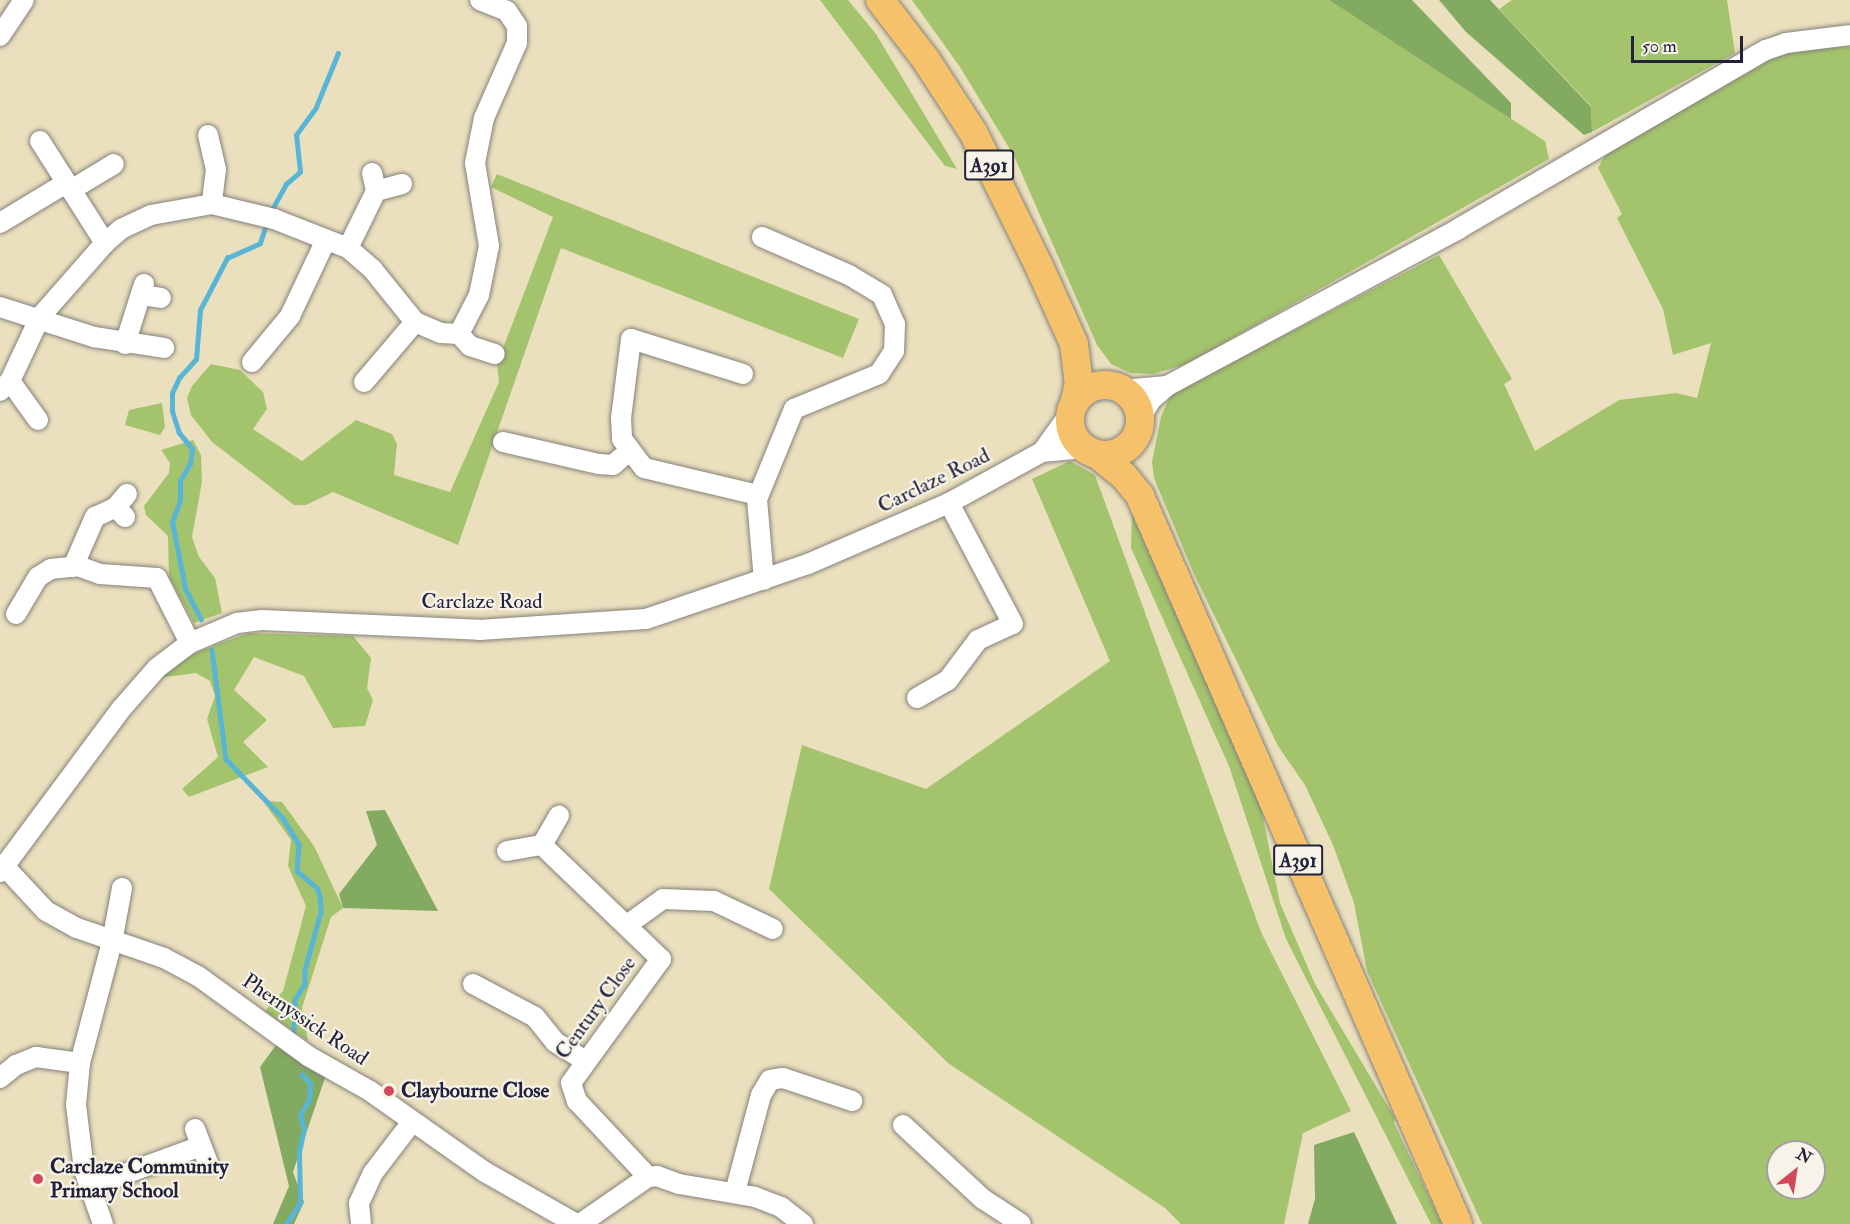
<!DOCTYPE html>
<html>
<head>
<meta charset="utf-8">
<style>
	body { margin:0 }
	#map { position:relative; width:1850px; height:1224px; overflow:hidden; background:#eae0be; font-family:"IM FELL Double Pica",serif }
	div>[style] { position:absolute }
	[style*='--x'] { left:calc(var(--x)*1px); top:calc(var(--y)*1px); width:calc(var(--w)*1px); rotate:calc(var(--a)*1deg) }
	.green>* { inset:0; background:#a3c46c }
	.forest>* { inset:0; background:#82aa60 }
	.stream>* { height:4.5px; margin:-2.25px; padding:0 2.25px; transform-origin:2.25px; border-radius:2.25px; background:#58b5d6 }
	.roads { filter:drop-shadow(0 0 2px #86817c) drop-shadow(0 0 2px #86817c) }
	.minor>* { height:20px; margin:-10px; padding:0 10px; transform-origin:10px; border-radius:10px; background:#fff }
	.highway>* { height:28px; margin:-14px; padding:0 14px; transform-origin:14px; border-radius:14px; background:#f5c16b }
	.highway>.ring { margin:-14px; padding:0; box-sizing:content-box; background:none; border:28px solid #f5c16b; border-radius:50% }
	.dots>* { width:16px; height:16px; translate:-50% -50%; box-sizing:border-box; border:3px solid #f7f3e8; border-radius:50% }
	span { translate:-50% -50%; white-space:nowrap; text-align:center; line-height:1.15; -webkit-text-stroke:4.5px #f7f3e8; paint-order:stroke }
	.shield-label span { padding:2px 4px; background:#f7f3e8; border:2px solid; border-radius:4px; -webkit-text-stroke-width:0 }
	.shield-label { font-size:20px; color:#22223b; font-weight:700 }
	.street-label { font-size:21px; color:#22223b }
	.poi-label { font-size:21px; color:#22223b; font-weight:700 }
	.left { translate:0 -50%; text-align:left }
	.north { position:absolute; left:1766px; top:1140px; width:60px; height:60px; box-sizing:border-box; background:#f7f3e8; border:2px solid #a29fa3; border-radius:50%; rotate:30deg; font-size:16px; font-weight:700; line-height:24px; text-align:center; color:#22223b }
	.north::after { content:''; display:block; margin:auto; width:21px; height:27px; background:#d1495b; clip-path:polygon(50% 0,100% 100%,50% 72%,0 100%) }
	.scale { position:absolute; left:1631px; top:36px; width:112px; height:27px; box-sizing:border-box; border:3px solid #22223b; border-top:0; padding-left:8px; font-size:18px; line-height:21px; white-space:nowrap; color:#22223b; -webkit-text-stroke:4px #f7f3e8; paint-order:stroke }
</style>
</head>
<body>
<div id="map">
	<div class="green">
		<div style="clip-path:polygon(820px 0,848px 0,876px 34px,957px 169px,945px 166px)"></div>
		<div style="clip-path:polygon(912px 0,1329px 0,1545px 141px,1549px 159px,1187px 364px,1153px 374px,1130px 373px,1111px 364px,1097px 345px,1014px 156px,960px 67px)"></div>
		<div style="clip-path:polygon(1512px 0,1727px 0,1735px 53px,1592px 132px,1591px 106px,1499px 9px)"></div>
		<div style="clip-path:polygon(evenodd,1850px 47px,1850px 1224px,1482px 1224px,1367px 971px,1354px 903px,1333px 845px,1305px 785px,1278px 746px,1194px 574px,1154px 478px,1152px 462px,1161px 417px,1171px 394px,1439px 255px,1512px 379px,1504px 384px,1535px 451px,1619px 400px,1676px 393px,1697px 398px,1711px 343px,1673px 355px,1663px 309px,1617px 218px,1622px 214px,1598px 168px,1605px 155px,1773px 58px,1808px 48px,1850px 47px,1778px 1152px,1814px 1152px,1814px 1188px,1778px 1188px,1778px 1152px)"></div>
		<div style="clip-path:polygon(497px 174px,859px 319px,843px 358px,561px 248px,458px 545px,333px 492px,306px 505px,294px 505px,212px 442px,191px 415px,187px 398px,192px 386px,211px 364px,240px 370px,263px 392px,267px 409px,253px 429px,302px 461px,356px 420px,392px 434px,397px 444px,394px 475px,450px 492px,499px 382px,497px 364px,553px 217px,491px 187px)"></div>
		<div style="clip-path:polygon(162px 403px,165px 427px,160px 435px,125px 425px,129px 410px)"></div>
		<div style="clip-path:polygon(193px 440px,201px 455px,202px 482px,192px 537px,199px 557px,215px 578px,222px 613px,194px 623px,169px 577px,168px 536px,146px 515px,144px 506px,169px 473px,170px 463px,161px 450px)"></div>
		<div style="clip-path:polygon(1070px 461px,1095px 475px,1261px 932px,1351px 1111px,1303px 1133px,1284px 1224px,1181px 1224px,1165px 1208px,948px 1063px,769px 889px,802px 745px,926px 789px,1110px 661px,1032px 479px)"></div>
		<div style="clip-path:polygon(1132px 514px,1261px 807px,1280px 903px,1315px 984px,1395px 1118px,1394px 1123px,1442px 1224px,1431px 1224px,1286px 939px,1229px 766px,1131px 548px)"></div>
		<div style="clip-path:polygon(248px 633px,353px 636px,371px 658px,367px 688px,373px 700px,365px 726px,333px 728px,304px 676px,254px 657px,234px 690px,267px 720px,243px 742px,268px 767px,189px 797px,182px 789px,218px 757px,207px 719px,215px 696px,210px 681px,196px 673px,158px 678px,187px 656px)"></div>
		<div style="clip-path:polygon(263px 801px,282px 802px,314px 846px,343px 908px,331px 917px,302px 1008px,308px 1041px,265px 1011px,283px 991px,306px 906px,288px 866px,291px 840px)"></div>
	</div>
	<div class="forest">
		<div style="clip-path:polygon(1329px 0,1412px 0,1511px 103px,1511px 119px)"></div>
		<div style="clip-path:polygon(1439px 0,1490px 0,1591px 107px,1592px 132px,1584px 135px,1466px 32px)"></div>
		<div style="clip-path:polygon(385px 810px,438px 911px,343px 908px,339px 894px,377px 845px,366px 811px)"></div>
		<div style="clip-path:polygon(279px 1041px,326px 1075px,293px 1172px,304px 1202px,294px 1224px,273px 1224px,289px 1186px,260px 1067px)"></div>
		<div style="clip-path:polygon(1354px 1132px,1397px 1224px,1308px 1224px,1315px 1199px,1314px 1145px)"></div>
	</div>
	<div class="stream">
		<div style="--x:270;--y:213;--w:33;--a:-61"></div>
		<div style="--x:286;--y:184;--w:18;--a:-41"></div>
		<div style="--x:300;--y:172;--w:37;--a:-96"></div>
		<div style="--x:296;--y:135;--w:34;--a:-54"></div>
		<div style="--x:316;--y:107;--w:58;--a:-67.8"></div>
		<div style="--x:201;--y:620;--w:36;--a:-117"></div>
		<div style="--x:185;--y:588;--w:67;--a:-101.1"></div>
		<div style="--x:172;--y:522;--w:22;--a:-69"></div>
		<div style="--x:180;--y:501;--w:20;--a:-90"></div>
		<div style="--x:180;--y:481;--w:20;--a:-60"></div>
		<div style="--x:190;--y:464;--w:15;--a:-82"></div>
		<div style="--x:192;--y:449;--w:21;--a:-129"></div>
		<div style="--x:179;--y:433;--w:23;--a:-108"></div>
		<div style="--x:172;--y:411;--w:18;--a:-90"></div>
		<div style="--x:172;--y:393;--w:17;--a:-65"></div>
		<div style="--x:179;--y:378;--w:25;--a:-48"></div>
		<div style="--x:196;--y:359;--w:49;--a:-85.3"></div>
		<div style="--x:200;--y:310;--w:59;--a:-62.6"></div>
		<div style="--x:227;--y:258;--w:36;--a:-24"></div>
		<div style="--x:260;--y:243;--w:23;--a:-72"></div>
		<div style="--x:212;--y:650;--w:110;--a:82.7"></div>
		<div style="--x:226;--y:759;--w:82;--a:46"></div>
		<div style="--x:283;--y:818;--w:31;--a:59"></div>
		<div style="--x:299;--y:845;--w:26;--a:94"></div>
		<div style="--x:297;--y:871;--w:26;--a:40"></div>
		<div style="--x:317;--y:888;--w:9;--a:69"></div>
		<div style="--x:320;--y:896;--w:16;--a:86"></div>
		<div style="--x:321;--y:912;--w:60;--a:105.4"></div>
		<div style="--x:305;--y:970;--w:14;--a:90"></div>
		<div style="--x:305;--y:984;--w:19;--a:122"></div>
		<div style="--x:295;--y:1000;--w:34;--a:92"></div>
		<div style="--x:286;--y:1224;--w:25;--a:-56"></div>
		<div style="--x:300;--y:1203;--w:51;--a:-91.1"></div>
		<div style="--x:299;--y:1152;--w:24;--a:-78"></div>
		<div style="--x:304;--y:1129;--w:15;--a:-106"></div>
		<div style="--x:300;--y:1115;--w:17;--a:-59"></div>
		<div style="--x:309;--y:1100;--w:16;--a:-86"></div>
		<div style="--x:310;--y:1084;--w:12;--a:-132"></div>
	</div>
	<div class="roads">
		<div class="minor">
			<div style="--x:0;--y:36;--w:43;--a:-56.3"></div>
			<div style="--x:208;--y:135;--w:35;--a:77"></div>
			<div style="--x:216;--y:169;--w:35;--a:97"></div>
			<div style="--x:40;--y:141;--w:121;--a:57.5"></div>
			<div style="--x:372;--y:173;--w:18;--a:77"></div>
			<div style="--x:376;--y:191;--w:27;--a:-15"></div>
			<div style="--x:71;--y:190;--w:50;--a:-31.2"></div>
			<div style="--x:0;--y:223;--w:77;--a:-31.2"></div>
			<div style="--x:762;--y:237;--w:95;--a:23.6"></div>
			<div style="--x:849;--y:275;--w:39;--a:31"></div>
			<div style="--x:882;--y:295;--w:32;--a:66"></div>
			<div style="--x:895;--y:324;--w:27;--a:92"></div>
			<div style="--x:894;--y:351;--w:27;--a:123"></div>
			<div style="--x:879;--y:374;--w:92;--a:157.6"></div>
			<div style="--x:794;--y:409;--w:97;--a:112.3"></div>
			<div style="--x:757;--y:499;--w:81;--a:85.1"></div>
			<div style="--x:348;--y:248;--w:64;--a:-63.8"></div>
			<div style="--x:142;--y:295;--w:19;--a:9"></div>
			<div style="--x:0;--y:307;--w:99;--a:17.7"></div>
			<div style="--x:94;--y:337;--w:71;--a:8.9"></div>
			<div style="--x:459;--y:334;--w:44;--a:-62.9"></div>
			<div style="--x:479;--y:295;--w:50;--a:-78.5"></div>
			<div style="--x:489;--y:246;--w:84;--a:-99.6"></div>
			<div style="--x:475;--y:163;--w:46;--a:-78.7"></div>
			<div style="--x:484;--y:118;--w:82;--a:-66.3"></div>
			<div style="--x:517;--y:43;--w:17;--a:-90"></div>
			<div style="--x:517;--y:26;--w:18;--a:-124"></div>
			<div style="--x:507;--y:11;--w:29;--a:-158"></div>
			<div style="--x:125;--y:344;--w:63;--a:-72.4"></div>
			<div style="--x:252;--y:362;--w:60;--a:-50.4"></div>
			<div style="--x:290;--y:316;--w:84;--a:-64.7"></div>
			<div style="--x:743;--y:374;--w:117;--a:-162.6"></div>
			<div style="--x:631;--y:339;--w:80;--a:97.2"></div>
			<div style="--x:621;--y:418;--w:21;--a:87"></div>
			<div style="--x:622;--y:439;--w:36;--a:53"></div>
			<div style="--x:644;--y:468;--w:117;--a:13.3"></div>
			<div style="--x:10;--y:381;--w:48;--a:54.3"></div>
			<div style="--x:364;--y:382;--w:79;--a:-49.6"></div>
			<div style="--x:1122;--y:390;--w:45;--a:-5.1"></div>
			<div style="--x:0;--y:391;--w:14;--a:-45"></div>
			<div style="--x:10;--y:381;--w:71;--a:-64.9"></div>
			<div style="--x:40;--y:317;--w:98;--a:-48.7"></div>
			<div style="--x:105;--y:243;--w:21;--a:-41"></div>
			<div style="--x:121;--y:229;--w:33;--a:-25"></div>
			<div style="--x:151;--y:215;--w:62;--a:-10.2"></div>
			<div style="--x:212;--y:204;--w:64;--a:13.6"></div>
			<div style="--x:274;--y:219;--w:79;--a:21.4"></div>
			<div style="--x:348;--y:248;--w:33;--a:41"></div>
			<div style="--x:373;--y:270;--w:67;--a:51.1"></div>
			<div style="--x:415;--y:322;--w:28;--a:23"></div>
			<div style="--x:441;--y:333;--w:18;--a:3"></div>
			<div style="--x:459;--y:334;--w:16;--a:47"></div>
			<div style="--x:470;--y:346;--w:26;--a:18"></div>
			<div style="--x:1139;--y:420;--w:23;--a:-59"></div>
			<div style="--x:1151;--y:400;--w:21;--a:-41"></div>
			<div style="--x:1167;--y:386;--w:331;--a:-28.3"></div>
			<div style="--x:1458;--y:229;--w:356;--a:-30.2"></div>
			<div style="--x:1766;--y:50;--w:21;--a:-19"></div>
			<div style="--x:1786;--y:43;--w:64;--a:-7.1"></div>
			<div style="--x:503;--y:442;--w:98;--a:12.9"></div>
			<div style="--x:599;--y:464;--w:14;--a:4"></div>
			<div style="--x:613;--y:465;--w:21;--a:-41"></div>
			<div style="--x:1042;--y:452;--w:42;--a:-5.4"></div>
			<div style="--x:125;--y:517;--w:13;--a:-132"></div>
			<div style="--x:116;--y:507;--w:17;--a:-50"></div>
			<div style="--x:73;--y:567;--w:55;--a:-66.3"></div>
			<div style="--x:95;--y:517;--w:23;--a:-25"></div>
			<div style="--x:16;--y:614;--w:43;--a:-59.3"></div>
			<div style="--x:38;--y:577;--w:15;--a:-32"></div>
			<div style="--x:51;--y:569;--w:27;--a:-6"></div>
			<div style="--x:78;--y:566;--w:23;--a:20"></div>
			<div style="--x:100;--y:574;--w:57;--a:4"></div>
			<div style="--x:157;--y:578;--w:73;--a:63.1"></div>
			<div style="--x:917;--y:698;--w:36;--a:-30"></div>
			<div style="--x:948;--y:680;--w:50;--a:-53.1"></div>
			<div style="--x:978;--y:640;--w:38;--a:-25"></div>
			<div style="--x:1013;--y:624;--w:137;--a:-117.9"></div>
			<div style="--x:542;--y:845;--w:34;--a:-60"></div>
			<div style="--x:507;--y:851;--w:36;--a:-10"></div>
			<div style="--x:542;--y:845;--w:165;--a:43.8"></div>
			<div style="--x:661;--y:959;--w:153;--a:126"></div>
			<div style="--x:571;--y:1083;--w:19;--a:72"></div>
			<div style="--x:577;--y:1101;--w:104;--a:46.9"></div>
			<div style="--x:6;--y:868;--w:59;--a:47.1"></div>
			<div style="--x:46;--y:911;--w:35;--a:29"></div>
			<div style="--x:77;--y:928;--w:92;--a:19"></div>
			<div style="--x:164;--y:958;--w:38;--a:28"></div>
			<div style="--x:198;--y:976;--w:136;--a:36"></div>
			<div style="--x:308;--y:1056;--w:71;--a:29.4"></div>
			<div style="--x:370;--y:1091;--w:141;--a:35.2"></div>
			<div style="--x:485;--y:1172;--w:105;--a:29.7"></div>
			<div style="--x:0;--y:872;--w:204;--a:-53.4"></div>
			<div style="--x:122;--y:708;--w:53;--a:-48.8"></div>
			<div style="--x:157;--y:668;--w:41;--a:-37.1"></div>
			<div style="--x:190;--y:643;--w:51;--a:-23.1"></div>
			<div style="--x:237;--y:623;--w:25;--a:-7"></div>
			<div style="--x:262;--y:620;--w:217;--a:2.6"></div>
			<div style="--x:479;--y:630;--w:167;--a:-3.8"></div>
			<div style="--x:646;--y:619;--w:171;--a:-18.8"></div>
			<div style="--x:808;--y:564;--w:154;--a:-23.4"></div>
			<div style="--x:949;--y:503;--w:106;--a:-28.7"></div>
			<div style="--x:1042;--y:452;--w:49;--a:-54.1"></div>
			<div style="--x:627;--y:925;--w:44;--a:-35.8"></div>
			<div style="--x:663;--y:899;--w:51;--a:2.2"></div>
			<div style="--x:714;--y:901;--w:65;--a:25.4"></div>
			<div style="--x:473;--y:984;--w:70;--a:28"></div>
			<div style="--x:535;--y:1017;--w:32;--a:51"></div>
			<div style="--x:555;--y:1042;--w:36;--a:32"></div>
			<div style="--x:0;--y:1078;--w:21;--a:-39"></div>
			<div style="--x:16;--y:1065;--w:22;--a:-22"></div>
			<div style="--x:36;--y:1057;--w:44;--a:7.8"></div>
			<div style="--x:903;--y:1125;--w:109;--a:42.8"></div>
			<div style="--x:983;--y:1199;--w:45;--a:33.3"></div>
			<div style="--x:195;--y:1129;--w:36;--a:69"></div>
			<div style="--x:89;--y:1187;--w:119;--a:-20.1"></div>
			<div style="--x:735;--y:1192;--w:100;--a:-75"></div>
			<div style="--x:761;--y:1095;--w:17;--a:-59"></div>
			<div style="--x:770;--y:1080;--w:13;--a:-9"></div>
			<div style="--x:783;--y:1078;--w:73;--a:18.4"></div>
			<div style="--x:361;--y:1223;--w:20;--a:-96"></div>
			<div style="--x:359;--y:1203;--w:33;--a:-65"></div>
			<div style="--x:373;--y:1173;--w:64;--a:-52.6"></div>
			<div style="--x:103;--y:1224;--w:57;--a:-109.4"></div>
			<div style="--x:84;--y:1170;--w:65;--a:-97"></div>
			<div style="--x:76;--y:1105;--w:42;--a:-84.6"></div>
			<div style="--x:80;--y:1063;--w:125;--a:-75.2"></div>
			<div style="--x:112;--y:942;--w:55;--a:-79.5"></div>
			<div style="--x:580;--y:1224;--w:83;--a:-34.7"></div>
			<div style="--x:648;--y:1177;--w:9;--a:-6"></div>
			<div style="--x:657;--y:1176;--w:23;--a:20"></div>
			<div style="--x:679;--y:1184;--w:77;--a:9.7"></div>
			<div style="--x:755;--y:1197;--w:28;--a:21"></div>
			<div style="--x:781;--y:1207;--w:28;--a:38"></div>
		</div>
		<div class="highway">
			<div style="--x:880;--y:0;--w:76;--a:52.5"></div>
			<div style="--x:926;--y:60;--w:86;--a:56.9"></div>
			<div style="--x:973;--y:132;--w:149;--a:63.8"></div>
			<div style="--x:1039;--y:266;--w:85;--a:65.8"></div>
			<div style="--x:1074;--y:344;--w:38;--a:83"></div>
			<div style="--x:1079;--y:382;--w:19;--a:102"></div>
			<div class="ring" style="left:1070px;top:385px;width:42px;height:42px"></div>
			<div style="--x:1098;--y:455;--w:33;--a:39"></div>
			<div style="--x:1124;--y:476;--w:26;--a:51"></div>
			<div style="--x:1140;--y:496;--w:794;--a:66.4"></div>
		</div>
	</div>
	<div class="dots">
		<div style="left:389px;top:1091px;background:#d1495b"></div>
		<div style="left:38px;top:1179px;background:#d1495b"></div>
	</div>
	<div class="shield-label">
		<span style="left:989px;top:165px">A391</span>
		<span style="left:1298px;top:860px">A391</span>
	</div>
	<div class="street-label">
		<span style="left:934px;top:481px;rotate:-26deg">Carclaze Road</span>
		<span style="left:482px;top:602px">Carclaze Road</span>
		<span style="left:596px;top:1008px;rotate:-54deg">Century Close</span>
		<span style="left:305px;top:1020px;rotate:34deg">Phernyssick Road</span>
	</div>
	<div class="poi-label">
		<span class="left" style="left:401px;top:1091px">Claybourne Close</span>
		<span class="left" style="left:50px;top:1179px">Carclaze Community<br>Primary School</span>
	</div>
	<div class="north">N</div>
	<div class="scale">50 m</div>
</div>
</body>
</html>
